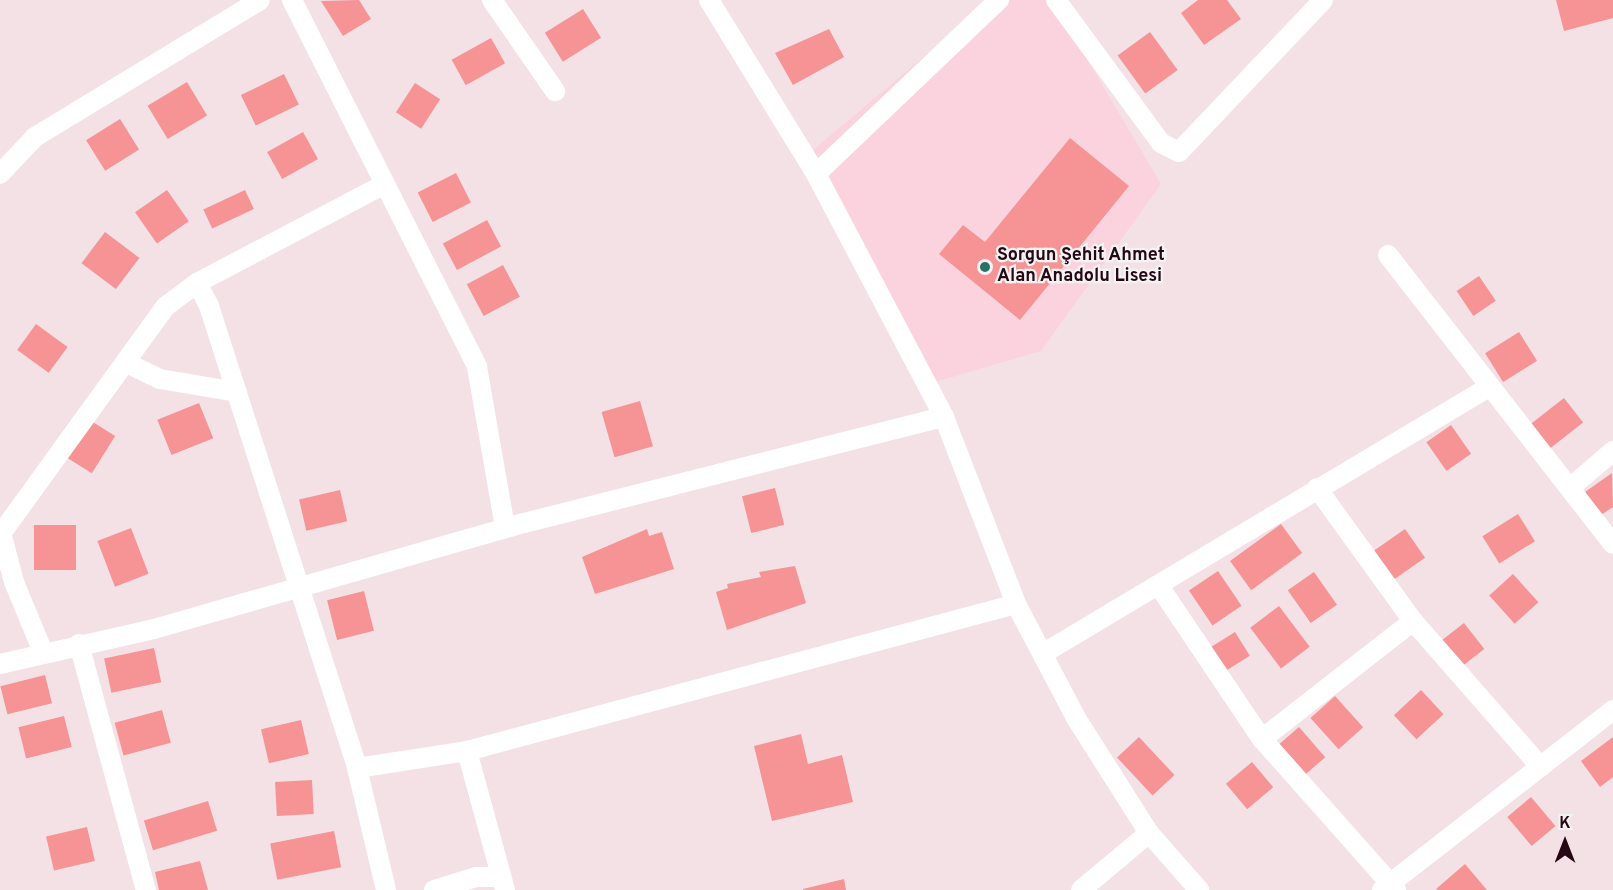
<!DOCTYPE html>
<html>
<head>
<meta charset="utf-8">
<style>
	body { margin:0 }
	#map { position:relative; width:1613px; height:890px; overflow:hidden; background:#f3e1e6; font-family:Overpass,sans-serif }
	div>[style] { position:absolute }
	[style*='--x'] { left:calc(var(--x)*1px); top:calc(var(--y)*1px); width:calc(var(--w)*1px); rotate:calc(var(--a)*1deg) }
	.built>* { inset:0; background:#fad3de }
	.building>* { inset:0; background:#f59395; transform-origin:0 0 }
	.minor>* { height:20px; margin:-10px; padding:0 10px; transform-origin:10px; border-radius:10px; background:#fff }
	.dots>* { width:16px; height:16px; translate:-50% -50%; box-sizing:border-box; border:3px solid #f3f3f3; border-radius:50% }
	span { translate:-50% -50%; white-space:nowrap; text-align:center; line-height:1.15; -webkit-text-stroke:4.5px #f3f3f3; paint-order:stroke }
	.poi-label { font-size:18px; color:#260814; font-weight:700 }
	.left { translate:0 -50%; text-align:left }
	.north { position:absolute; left:1535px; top:812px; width:60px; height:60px; -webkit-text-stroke:4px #f3f3f3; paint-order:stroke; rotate:0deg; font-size:16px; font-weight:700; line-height:24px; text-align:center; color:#260814 }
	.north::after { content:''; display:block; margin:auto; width:21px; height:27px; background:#260814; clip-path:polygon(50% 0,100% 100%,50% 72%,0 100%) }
</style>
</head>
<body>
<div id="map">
	<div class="built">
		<div style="clip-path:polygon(991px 0,1050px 0,1055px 5px,1161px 184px,1041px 351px,935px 382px,806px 156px)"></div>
	</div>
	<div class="building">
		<div style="clip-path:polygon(359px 0,371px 19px,343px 36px,321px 1px)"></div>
		<div style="clip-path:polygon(1198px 0,1227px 0,1241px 19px,1204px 45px,1181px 13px)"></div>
		<div style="clip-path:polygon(1556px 0,1613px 0,1613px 18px,1564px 31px)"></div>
		<div style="left:583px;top:9px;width:34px;height:45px;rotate:58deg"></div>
		<div style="clip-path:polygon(829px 29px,844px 57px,793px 85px,775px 53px)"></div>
		<div style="left:1150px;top:32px;width:47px;height:40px;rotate:54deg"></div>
		<div style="left:491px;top:38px;width:29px;height:45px;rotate:61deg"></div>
		<div style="left:284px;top:74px;width:34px;height:48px;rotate:64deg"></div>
		<div style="left:187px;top:82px;width:39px;height:46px;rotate:59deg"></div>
		<div style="left:415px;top:83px;width:30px;height:35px;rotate:33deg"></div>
		<div style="left:120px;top:119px;width:36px;height:40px;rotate:58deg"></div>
		<div style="left:303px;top:132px;width:31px;height:41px;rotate:61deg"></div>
		<div style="clip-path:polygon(1070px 138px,1129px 186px,1020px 320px,939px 254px,963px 225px,985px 242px)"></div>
		<div style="left:456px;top:173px;width:33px;height:43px;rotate:63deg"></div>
		<div style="left:167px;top:190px;width:38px;height:39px;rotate:55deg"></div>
		<div style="left:245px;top:190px;width:21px;height:46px;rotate:65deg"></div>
		<div style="left:487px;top:220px;width:30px;height:50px;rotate:62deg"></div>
		<div style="left:105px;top:232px;width:43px;height:39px;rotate:37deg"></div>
		<div style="left:503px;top:265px;width:36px;height:41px;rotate:62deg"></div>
		<div style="left:1479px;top:276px;width:30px;height:27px;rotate:56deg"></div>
		<div style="left:36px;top:324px;width:39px;height:32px;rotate:36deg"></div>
		<div style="left:1519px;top:332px;width:34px;height:40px;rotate:58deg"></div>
		<div style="left:1564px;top:398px;width:31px;height:45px;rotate:52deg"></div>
		<div style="left:640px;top:401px;width:47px;height:40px;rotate:74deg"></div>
		<div style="left:199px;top:403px;width:38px;height:45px;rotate:68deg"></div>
		<div style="left:88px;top:419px;width:32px;height:44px;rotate:32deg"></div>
		<div style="left:1451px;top:425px;width:35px;height:30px;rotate:55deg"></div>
		<div style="clip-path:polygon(1612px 473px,1613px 507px,1601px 515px,1585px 492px)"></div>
		<div style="left:775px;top:488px;width:38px;height:34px;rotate:76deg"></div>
		<div style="left:340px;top:490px;width:32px;height:42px;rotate:77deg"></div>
		<div style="left:1518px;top:514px;width:32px;height:42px;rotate:58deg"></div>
		<div style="left:1281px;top:524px;width:36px;height:63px;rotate:54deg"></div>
		<div style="left:34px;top:525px;width:42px;height:45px"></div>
		<div style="left:131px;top:528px;width:49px;height:36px;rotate:69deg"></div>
		<div style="clip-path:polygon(647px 529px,649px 536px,662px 532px,674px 569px,595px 594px,582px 557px)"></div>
		<div style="left:1405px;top:529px;width:35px;height:42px;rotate:55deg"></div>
		<div style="clip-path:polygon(795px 566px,806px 603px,727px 630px,716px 592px,728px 588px,727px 584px,761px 577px,759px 572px)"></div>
		<div style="left:1218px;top:571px;width:42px;height:35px;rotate:56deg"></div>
		<div style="left:1314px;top:572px;width:40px;height:32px;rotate:55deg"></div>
		<div style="left:1513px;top:574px;width:38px;height:32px;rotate:48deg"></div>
		<div style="left:364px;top:591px;width:41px;height:38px;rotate:76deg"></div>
		<div style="left:1279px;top:606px;width:51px;height:36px;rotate:53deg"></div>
		<div style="left:1464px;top:623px;width:33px;height:31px;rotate:52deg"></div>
		<div style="left:1235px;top:632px;width:28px;height:39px;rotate:58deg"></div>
		<div style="left:154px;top:648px;width:35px;height:51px;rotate:78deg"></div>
		<div style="left:45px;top:675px;width:29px;height:46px;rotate:76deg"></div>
		<div style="left:1421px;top:690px;width:33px;height:37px;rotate:47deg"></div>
		<div style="left:1335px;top:696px;width:42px;height:33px;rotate:48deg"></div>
		<div style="left:162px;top:710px;width:34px;height:49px;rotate:75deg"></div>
		<div style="left:64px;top:716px;width:32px;height:47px;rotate:76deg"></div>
		<div style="left:301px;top:720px;width:35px;height:41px;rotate:77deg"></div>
		<div style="left:1299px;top:727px;width:40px;height:33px;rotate:49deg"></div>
		<div style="clip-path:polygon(801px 734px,808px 764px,842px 755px,853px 802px,772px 821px,754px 746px)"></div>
		<div style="left:1139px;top:737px;width:52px;height:30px;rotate:47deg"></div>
		<div style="clip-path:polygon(1613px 737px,1613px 777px,1600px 787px,1581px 761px)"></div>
		<div style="left:1252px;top:762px;width:33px;height:34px;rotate:50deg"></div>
		<div style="left:312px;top:780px;width:34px;height:37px;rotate:87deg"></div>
		<div style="left:1531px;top:797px;width:38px;height:31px;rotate:50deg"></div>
		<div style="left:208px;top:801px;width:31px;height:67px;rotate:73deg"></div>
		<div style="left:87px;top:827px;width:35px;height:42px;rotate:77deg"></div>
		<div style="left:334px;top:831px;width:37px;height:65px;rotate:79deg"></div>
		<div style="clip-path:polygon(200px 861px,208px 890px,159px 890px,155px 872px)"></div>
		<div style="clip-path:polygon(1465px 864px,1487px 890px,1438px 890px,1436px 889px)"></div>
		<div style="clip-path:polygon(844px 879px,846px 890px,803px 890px,803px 889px)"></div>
	</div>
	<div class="minor">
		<div style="--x:292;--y:0;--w:411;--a:63.2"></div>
		<div style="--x:477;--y:367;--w:163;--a:80.1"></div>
		<div style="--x:492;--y:0;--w:111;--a:55.3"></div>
		<div style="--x:709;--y:0;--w:204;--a:58.4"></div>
		<div style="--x:816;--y:174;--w:275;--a:62.2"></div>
		<div style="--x:944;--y:417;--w:200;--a:68.9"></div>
		<div style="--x:1016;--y:604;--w:129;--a:62.2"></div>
		<div style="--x:1076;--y:718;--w:136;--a:57.6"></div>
		<div style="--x:1149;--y:833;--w:76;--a:48.7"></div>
		<div style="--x:1056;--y:0;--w:177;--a:53.7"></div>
		<div style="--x:1161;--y:143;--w:20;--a:27"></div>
		<div style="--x:1179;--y:152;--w:209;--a:-46.5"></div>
		<div style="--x:0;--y:174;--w:51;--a:-46.6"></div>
		<div style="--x:35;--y:137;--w:263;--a:-31.3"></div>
		<div style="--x:816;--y:174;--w:253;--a:-43.6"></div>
		<div style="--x:1388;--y:255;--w:366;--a:52.1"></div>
		<div style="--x:197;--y:283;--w:26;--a:62"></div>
		<div style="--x:209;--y:306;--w:485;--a:72.2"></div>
		<div style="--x:357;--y:768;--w:125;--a:76.6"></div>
		<div style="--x:127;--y:363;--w:37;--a:26"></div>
		<div style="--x:160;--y:379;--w:78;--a:9.6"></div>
		<div style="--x:1317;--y:488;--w:164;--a:54.2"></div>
		<div style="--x:1413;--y:621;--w:194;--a:48.8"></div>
		<div style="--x:1570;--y:488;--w:57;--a:-40.7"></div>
		<div style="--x:0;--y:529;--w:55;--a:75.2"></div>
		<div style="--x:14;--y:582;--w:76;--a:67.5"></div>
		<div style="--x:3;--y:531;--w:276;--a:-54.1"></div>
		<div style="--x:165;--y:307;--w:40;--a:-37"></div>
		<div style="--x:197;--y:283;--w:208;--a:-27.8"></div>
		<div style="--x:1159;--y:586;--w:184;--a:56.1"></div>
		<div style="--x:1262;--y:739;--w:202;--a:48.4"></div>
		<div style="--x:79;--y:644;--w:255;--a:74.8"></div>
		<div style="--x:1044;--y:653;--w:518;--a:-30.87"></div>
		<div style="--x:0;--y:664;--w:158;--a:-12.8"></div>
		<div style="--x:154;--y:629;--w:385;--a:-16"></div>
		<div style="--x:524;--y:523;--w:433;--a:-14.2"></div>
		<div style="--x:1262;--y:739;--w:192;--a:-38"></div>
		<div style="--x:467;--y:751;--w:144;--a:74.7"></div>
		<div style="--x:357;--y:768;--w:111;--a:-8.8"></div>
		<div style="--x:467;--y:751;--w:568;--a:-14.99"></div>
		<div style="--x:434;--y:890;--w:44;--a:-17.2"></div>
		<div style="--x:476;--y:877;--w:23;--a:0"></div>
		<div style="--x:1081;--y:890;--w:89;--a:-40"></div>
		<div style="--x:1382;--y:890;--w:293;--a:-37.9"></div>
	</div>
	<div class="dots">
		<div style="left:985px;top:267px;background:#2c7164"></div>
	</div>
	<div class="poi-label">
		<span class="left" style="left:997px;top:267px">Sorgun Şehit Ahmet<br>Alan Anadolu Lisesi</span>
	</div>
	<div class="north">K</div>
</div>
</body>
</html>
